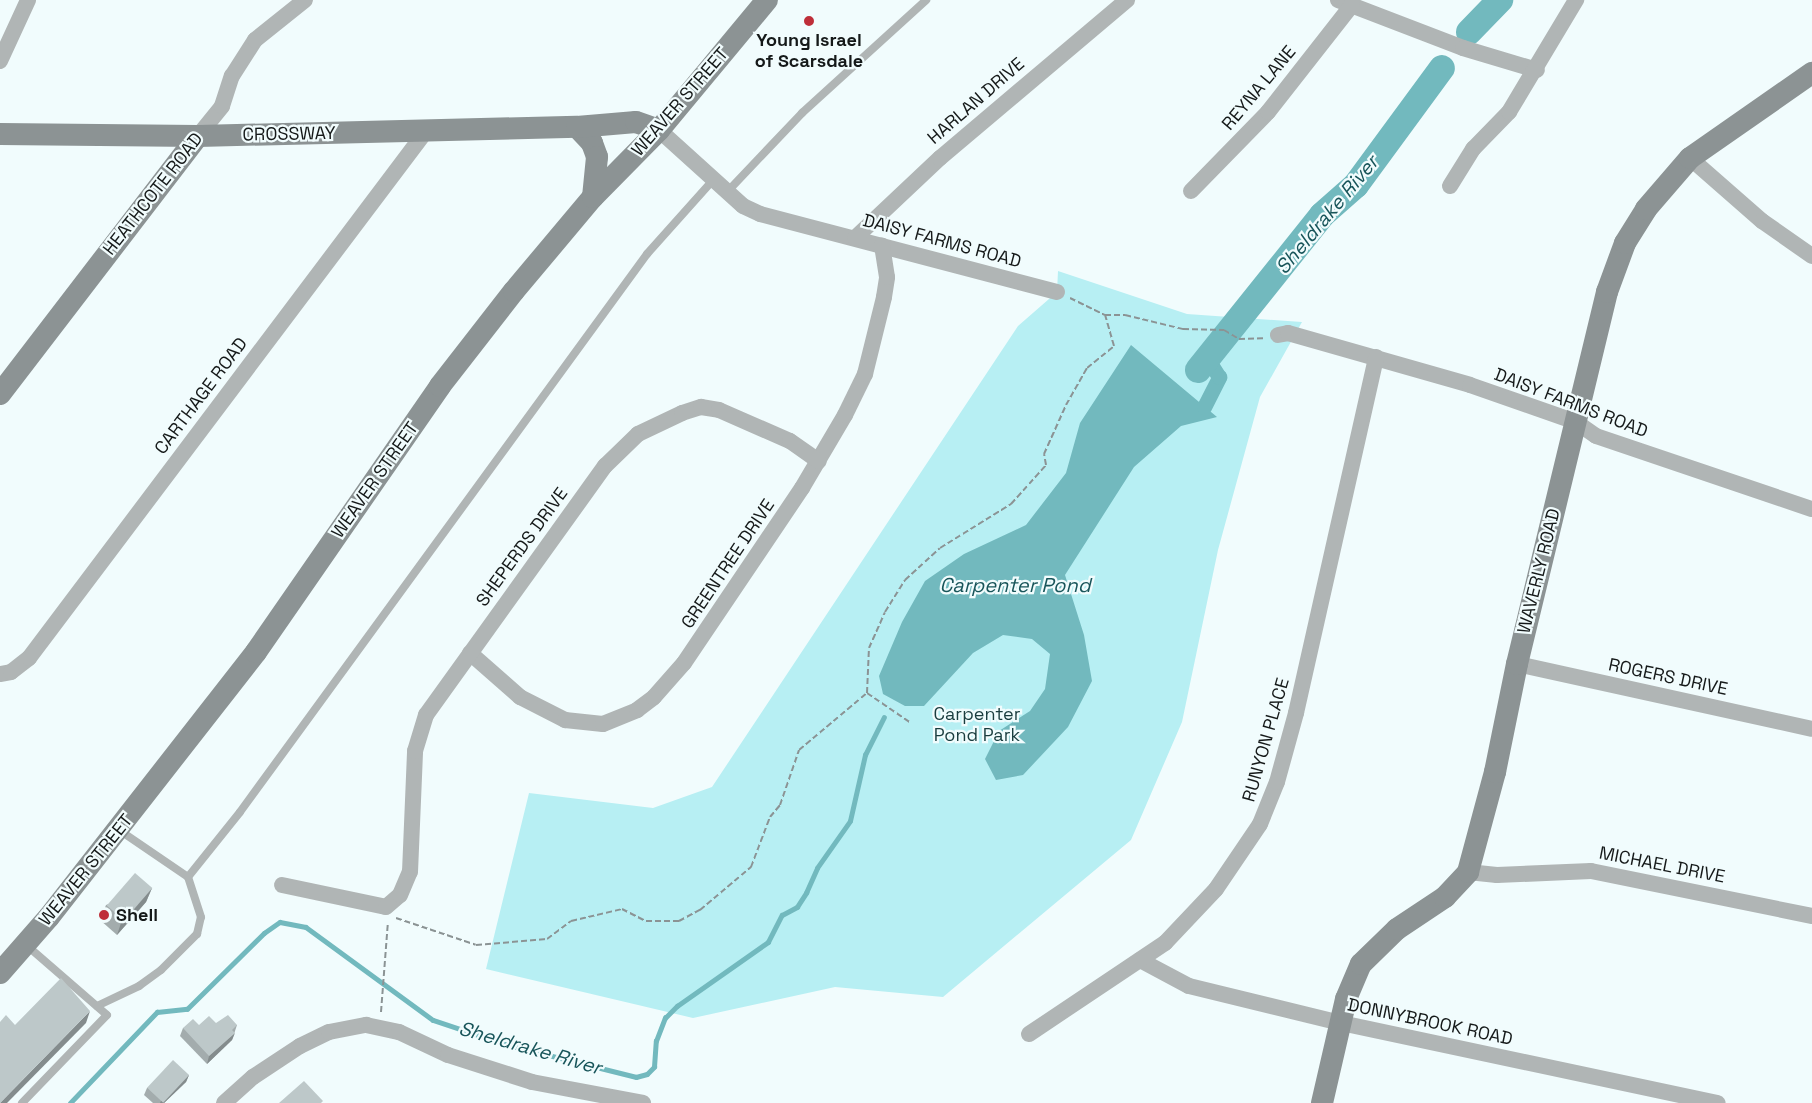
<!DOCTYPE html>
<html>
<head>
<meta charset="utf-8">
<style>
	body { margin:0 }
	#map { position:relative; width:1812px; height:1103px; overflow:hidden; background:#f1fcfd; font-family:"Space Grotesk",sans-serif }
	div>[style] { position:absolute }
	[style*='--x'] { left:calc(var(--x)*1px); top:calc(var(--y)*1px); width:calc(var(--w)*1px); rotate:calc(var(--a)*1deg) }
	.green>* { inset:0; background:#b7eff3 }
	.water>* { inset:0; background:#72b9be }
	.stream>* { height:4.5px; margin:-2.25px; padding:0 2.25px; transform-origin:2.25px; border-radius:2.25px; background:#72b9be }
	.canal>* { height:15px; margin:-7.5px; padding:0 7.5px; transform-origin:7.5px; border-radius:7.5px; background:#72b9be }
	.river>* { height:26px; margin:-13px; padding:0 13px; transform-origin:13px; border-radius:13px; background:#72b9be }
	.path>* { height:2px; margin-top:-1px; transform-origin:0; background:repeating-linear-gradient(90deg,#8b9394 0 6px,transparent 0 9px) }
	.lane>* { height:8px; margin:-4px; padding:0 4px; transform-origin:4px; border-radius:4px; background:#b0b5b5 }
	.street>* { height:16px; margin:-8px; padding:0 8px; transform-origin:8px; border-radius:8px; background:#b0b5b5 }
	.secondary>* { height:22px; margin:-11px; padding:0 11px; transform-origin:11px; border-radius:11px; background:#8c9394 }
	.wall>* { inset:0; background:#a3acad }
	.shaded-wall>* { inset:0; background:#848c8d }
	.building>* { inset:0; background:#bdc8c9; transform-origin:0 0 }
	.dots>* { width:16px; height:16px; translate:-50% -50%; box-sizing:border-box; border:3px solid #f1fcfd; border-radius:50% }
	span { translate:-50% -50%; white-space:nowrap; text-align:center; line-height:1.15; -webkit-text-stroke:4.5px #f1fcfd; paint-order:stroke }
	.poi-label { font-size:18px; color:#151919; font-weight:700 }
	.left { translate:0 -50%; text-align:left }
	.street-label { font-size:18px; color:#151919 }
	.park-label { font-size:18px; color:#1a3d3f }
	.water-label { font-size:20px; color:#18555a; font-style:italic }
</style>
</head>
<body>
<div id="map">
	<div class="green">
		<div style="clip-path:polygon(1058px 271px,1187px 314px,1302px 322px,1260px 397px,1218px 550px,1182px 722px,1131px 840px,943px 997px,835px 987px,693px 1018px,486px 969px,529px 793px,653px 808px,712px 787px,1018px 326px,1057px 292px)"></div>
	</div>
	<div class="water">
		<div style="clip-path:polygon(1131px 345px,1217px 417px,1181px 426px,1134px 467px,1065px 575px,1084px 635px,1092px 681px,1068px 727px,1023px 775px,996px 780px,985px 759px,999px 731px,1030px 711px,1045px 689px,1050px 654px,1032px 639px,1003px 635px,973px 653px,924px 706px,905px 706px,883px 694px,879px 676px,902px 622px,925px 581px,964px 554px,1026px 525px,1066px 473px,1080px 423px)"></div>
	</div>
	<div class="stream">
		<div style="--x:70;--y:1103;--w:126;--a:-46.3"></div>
		<div style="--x:157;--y:1012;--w:30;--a:-6"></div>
		<div style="--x:187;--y:1009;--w:108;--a:-44.6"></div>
		<div style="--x:264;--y:933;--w:19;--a:-35"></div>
		<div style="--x:280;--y:922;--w:26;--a:11"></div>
		<div style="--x:306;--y:927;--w:157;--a:36.2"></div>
		<div style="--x:433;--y:1020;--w:79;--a:18.4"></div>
		<div style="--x:508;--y:1045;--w:132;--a:14"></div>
		<div style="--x:636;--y:1077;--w:11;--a:-15"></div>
		<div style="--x:647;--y:1074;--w:10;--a:-45"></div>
		<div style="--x:654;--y:1067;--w:26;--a:-86"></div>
		<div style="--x:656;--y:1041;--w:25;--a:-69"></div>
		<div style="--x:665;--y:1018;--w:17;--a:-45"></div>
		<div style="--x:677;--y:1006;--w:111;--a:-35.1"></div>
		<div style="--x:768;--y:942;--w:30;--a:-63"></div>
		<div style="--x:782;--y:915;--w:17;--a:-28"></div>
		<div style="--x:797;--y:907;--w:17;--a:-57"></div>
		<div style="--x:806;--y:893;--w:27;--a:-66"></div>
		<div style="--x:817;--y:868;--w:57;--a:-54.9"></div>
		<div style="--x:850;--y:821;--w:68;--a:-77.2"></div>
		<div style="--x:865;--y:755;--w:42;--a:-63.4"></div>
	</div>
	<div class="canal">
		<div style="--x:1204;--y:407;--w:34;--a:-63"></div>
		<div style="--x:1219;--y:377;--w:19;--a:-122"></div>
	</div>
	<div class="river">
		<div style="--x:1469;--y:32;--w:45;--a:-45.9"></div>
		<div style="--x:1198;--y:370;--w:198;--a:-51.3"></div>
		<div style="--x:1322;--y:215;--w:45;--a:-41.4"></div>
		<div style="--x:1356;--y:185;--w:145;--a:-53.7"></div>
	</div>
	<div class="path">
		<div style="--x:1070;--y:298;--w:39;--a:26"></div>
		<div style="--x:1105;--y:315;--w:20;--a:0"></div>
		<div style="--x:1125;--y:315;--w:60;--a:13.6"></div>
		<div style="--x:1183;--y:329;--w:41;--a:1.4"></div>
		<div style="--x:1224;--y:330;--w:17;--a:31"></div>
		<div style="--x:1239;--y:339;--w:24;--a:-2"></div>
		<div style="--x:867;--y:693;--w:53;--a:34.3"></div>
		<div style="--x:396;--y:918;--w:84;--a:18.6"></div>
		<div style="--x:476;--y:945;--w:71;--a:-4.8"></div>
		<div style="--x:547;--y:939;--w:30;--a:-37"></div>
		<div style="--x:571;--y:921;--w:52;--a:-13.2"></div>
		<div style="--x:622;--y:909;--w:27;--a:27"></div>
		<div style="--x:646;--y:921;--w:33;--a:0"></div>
		<div style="--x:679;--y:921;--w:24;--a:-28"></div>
		<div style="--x:700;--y:910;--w:67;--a:-40.1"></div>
		<div style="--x:751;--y:867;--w:53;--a:-69.2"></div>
		<div style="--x:770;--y:817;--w:16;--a:-50"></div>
		<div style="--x:780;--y:805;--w:58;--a:-70.9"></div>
		<div style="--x:799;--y:750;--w:89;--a:-40"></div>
		<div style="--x:867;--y:693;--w:45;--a:-87.5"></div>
		<div style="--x:869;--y:648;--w:39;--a:-66"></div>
		<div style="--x:885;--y:612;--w:38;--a:-58"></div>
		<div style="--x:905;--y:580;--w:47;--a:-42.4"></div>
		<div style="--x:940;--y:548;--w:84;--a:-31.8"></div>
		<div style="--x:1011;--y:504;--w:52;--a:-48.1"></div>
		<div style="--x:1046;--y:465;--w:11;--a:-100"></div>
		<div style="--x:1044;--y:454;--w:54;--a:-65.8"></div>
		<div style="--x:1066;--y:405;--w:43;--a:-60.4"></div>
		<div style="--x:1087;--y:368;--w:35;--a:-39"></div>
		<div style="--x:1114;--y:346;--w:32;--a:-106"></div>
		<div style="--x:381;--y:1012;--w:90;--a:-85.6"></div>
	</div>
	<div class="lane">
		<div style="--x:728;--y:191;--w:108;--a:-46.5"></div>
		<div style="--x:802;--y:113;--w:168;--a:-42.3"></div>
		<div style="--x:188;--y:877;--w:83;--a:-51.3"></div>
		<div style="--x:240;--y:812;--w:691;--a:-53.89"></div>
		<div style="--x:647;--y:254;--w:101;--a:-48.2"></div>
		<div style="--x:97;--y:1006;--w:47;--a:-25.5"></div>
		<div style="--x:139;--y:986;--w:27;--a:-36"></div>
		<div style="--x:161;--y:970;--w:51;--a:-45"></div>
		<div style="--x:197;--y:934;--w:17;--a:-77"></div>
		<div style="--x:201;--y:917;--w:42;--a:-108"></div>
		<div style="--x:188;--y:877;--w:83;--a:-145.7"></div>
		<div style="--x:22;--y:1103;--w:122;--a:-46"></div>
		<div style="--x:107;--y:1015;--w:108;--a:-139.1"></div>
	</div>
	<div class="street">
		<div style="--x:1338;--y:0;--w:134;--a:21"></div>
		<div style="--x:1463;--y:48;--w:77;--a:16.6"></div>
		<div style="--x:0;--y:61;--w:67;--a:-65.3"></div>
		<div style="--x:659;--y:130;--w:113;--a:42.1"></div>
		<div style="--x:743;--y:206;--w:19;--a:25"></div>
		<div style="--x:760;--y:214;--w:307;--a:14.7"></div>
		<div style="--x:198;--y:136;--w:38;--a:-51"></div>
		<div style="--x:222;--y:106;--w:32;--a:-72"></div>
		<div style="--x:232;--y:76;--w:43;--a:-57.4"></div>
		<div style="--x:255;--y:40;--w:64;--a:-38.7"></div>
		<div style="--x:1690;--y:158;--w:96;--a:41.2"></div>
		<div style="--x:1762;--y:221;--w:61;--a:35"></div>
		<div style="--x:1450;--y:186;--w:44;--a:-58.1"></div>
		<div style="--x:1473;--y:149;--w:52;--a:-45.8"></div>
		<div style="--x:1509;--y:112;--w:131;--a:-59.1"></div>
		<div style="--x:1191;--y:191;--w:110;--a:-45.7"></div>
		<div style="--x:1268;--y:112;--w:136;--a:-51.9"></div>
		<div style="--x:855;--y:238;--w:117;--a:-43.3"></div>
		<div style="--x:940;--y:158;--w:245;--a:-40.2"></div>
		<div style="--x:1278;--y:335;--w:10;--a:-11"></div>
		<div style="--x:1288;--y:333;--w:189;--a:15.9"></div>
		<div style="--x:1470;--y:385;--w:112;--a:19.2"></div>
		<div style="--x:1576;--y:422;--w:24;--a:35"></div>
		<div style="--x:1596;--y:436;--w:228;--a:18.7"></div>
		<div style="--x:470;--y:653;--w:67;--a:41.3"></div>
		<div style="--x:520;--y:697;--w:51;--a:27.1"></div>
		<div style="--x:565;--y:720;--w:38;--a:6"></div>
		<div style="--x:603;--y:724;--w:37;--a:-22"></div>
		<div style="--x:637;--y:710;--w:21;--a:-37"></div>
		<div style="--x:654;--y:697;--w:45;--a:-48.6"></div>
		<div style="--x:684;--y:663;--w:211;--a:-56"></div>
		<div style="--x:802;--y:488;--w:85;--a:-59.5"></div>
		<div style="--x:845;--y:415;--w:46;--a:-64"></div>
		<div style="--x:865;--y:374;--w:79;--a:-76.1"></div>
		<div style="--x:884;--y:297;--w:20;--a:-81"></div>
		<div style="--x:887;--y:277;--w:32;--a:-99"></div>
		<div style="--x:1517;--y:664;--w:302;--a:12.4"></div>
		<div style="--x:0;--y:674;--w:11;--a:-10"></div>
		<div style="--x:11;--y:672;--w:23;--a:-38"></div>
		<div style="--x:29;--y:658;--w:660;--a:-53.01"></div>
		<div style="--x:1468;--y:872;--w:29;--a:6"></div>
		<div style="--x:1497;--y:875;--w:94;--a:-2.4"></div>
		<div style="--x:1591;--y:871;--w:226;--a:11.5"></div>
		<div style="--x:282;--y:885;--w:106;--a:11.9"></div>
		<div style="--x:386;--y:907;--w:18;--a:-41"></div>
		<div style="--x:400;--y:895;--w:25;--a:-67"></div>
		<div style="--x:410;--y:872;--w:121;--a:-87.6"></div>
		<div style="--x:415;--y:751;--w:38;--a:-73"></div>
		<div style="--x:426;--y:715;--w:307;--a:-54.3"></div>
		<div style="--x:605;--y:466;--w:46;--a:-44.1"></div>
		<div style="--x:638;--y:434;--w:49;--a:-25.5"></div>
		<div style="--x:682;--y:413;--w:20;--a:-18"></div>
		<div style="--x:701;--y:407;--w:18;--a:9"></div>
		<div style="--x:719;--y:410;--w:77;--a:23.6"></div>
		<div style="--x:790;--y:441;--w:35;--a:35"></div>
		<div style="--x:1140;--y:960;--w:55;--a:28"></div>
		<div style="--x:1189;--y:986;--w:156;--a:13.7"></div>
		<div style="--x:1341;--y:1023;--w:385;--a:12"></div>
		<div style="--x:1029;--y:1034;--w:164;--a:-33.8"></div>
		<div style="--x:1165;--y:943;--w:74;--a:-46.6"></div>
		<div style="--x:1216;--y:889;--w:78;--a:-55.9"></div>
		<div style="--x:1260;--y:824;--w:45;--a:-68"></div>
		<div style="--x:1277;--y:782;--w:72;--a:-74.6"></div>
		<div style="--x:1296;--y:713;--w:365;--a:-77.3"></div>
		<div style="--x:224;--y:1103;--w:39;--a:-42"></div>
		<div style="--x:253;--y:1077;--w:56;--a:-33.4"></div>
		<div style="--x:300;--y:1046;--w:32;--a:-26"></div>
		<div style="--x:329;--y:1032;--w:38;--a:-11"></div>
		<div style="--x:366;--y:1025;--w:34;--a:12"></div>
		<div style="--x:399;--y:1032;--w:54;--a:25.1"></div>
		<div style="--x:448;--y:1055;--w:88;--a:17.8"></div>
		<div style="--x:532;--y:1082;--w:113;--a:10.7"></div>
	</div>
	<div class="secondary">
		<div style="--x:577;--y:127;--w:22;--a:47"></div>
		<div style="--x:592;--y:143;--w:15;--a:70"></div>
		<div style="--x:597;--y:157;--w:40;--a:95.7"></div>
		<div style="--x:0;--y:134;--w:198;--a:0.6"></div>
		<div style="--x:198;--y:136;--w:379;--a:-1.4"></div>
		<div style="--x:577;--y:127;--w:59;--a:-4.8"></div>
		<div style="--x:636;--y:122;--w:24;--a:19"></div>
		<div style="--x:0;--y:394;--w:325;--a:-52.5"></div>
		<div style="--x:0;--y:973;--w:74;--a:-48.8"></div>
		<div style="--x:49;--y:917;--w:336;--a:-52"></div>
		<div style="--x:256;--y:652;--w:323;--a:-55.3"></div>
		<div style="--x:440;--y:386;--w:120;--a:-52.1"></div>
		<div style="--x:514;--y:291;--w:123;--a:-50"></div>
		<div style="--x:593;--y:197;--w:94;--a:-45.4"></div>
		<div style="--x:659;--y:130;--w:169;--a:-50.3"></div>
		<div style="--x:1322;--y:1103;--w:107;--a:-77"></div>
		<div style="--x:1346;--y:999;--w:38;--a:-67"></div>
		<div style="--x:1361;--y:964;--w:50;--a:-44.2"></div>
		<div style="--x:1397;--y:929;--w:58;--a:-33.7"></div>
		<div style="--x:1445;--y:897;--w:34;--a:-47"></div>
		<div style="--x:1468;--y:872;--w:104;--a:-74.9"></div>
		<div style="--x:1495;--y:772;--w:110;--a:-78.5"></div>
		<div style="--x:1517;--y:664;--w:383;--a:-76.4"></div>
		<div style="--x:1607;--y:292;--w:52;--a:-69.8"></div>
		<div style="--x:1625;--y:243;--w:40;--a:-58"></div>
		<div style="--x:1646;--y:209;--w:67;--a:-49.2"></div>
		<div style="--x:1690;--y:158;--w:149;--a:-34.9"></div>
	</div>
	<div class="wall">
		<div style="clip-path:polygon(152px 888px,146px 902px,117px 935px,100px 920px,106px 905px)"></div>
		<div style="clip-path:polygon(216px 1023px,237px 1025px,232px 1040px,207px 1064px,180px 1036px,183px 1028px)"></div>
		<div style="clip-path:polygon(189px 1075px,186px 1082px,164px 1103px,153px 1103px,144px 1095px,147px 1088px)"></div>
	</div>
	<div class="shaded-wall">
		<div style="clip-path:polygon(152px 888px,146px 902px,117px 935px,122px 920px)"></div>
		<div style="clip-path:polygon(90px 1011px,86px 1023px,7px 1103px,0 1103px)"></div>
		<div style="clip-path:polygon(235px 1033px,232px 1040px,207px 1064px,209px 1056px)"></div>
		<div style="clip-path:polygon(189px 1075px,186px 1082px,164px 1103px,160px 1103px,161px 1101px)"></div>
	</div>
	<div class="building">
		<div style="left:135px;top:873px;width:23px;height:43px;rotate:41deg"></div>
		<div style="clip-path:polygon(61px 978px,90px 1011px,0 1103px,0 1022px,6px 1015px,15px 1025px)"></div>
		<div style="clip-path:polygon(228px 1015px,237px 1025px,232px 1030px,235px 1033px,209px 1056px,183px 1028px,193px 1019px,199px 1025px,209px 1016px,216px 1023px)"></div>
		<div style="left:173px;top:1060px;width:22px;height:38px;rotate:43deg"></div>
		<div style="clip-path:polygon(304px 1081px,323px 1101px,321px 1103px,279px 1103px)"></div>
	</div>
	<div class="dots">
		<div style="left:809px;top:21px;background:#be2e39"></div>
		<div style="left:104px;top:915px;background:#be2e39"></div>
	</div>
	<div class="poi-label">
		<span style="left:809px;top:51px">Young Israel<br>of Scarsdale</span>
		<span class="left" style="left:116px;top:915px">Shell</span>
	</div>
	<div class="street-label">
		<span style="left:1259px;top:88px;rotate:-50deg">REYNA LANE</span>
		<span style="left:976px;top:101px;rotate:-41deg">HARLAN DRIVE</span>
		<span style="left:680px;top:102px;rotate:-49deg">WEAVER STREET</span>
		<span style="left:289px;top:134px;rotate:-1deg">CROSSWAY</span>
		<span style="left:153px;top:194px;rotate:-52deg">HEATHCOTE ROAD</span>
		<span style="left:942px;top:241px;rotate:15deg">DAISY FARMS ROAD</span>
		<span style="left:201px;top:396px;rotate:-53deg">CARTHAGE ROAD</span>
		<span style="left:1571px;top:403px;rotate:21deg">DAISY FARMS ROAD</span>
		<span style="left:375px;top:480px;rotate:-55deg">WEAVER STREET</span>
		<span style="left:522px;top:547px;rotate:-54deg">SHEPERDS DRIVE</span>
		<span style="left:728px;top:564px;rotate:-56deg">GREENTREE DRIVE</span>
		<span style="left:1539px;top:571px;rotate:-76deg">WAVERLY ROAD</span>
		<span style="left:1668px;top:677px;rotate:12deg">ROGERS DRIVE</span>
		<span style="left:1266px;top:740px;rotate:-74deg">RUNYON PLACE</span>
		<span style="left:1662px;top:865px;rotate:11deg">MICHAEL DRIVE</span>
		<span style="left:86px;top:870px;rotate:-51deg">WEAVER STREET</span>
		<span style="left:1430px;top:1022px;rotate:12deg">DONNYBROOK ROAD</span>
	</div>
	<div class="park-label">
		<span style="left:977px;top:725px">Carpenter<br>Pond Park</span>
	</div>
	<div class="water-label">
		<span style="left:1327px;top:215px;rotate:-50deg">Sheldrake River</span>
		<span style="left:1015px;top:585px">Carpenter Pond</span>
		<span style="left:530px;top:1048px;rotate:16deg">Sheldrake River</span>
	</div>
</div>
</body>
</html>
